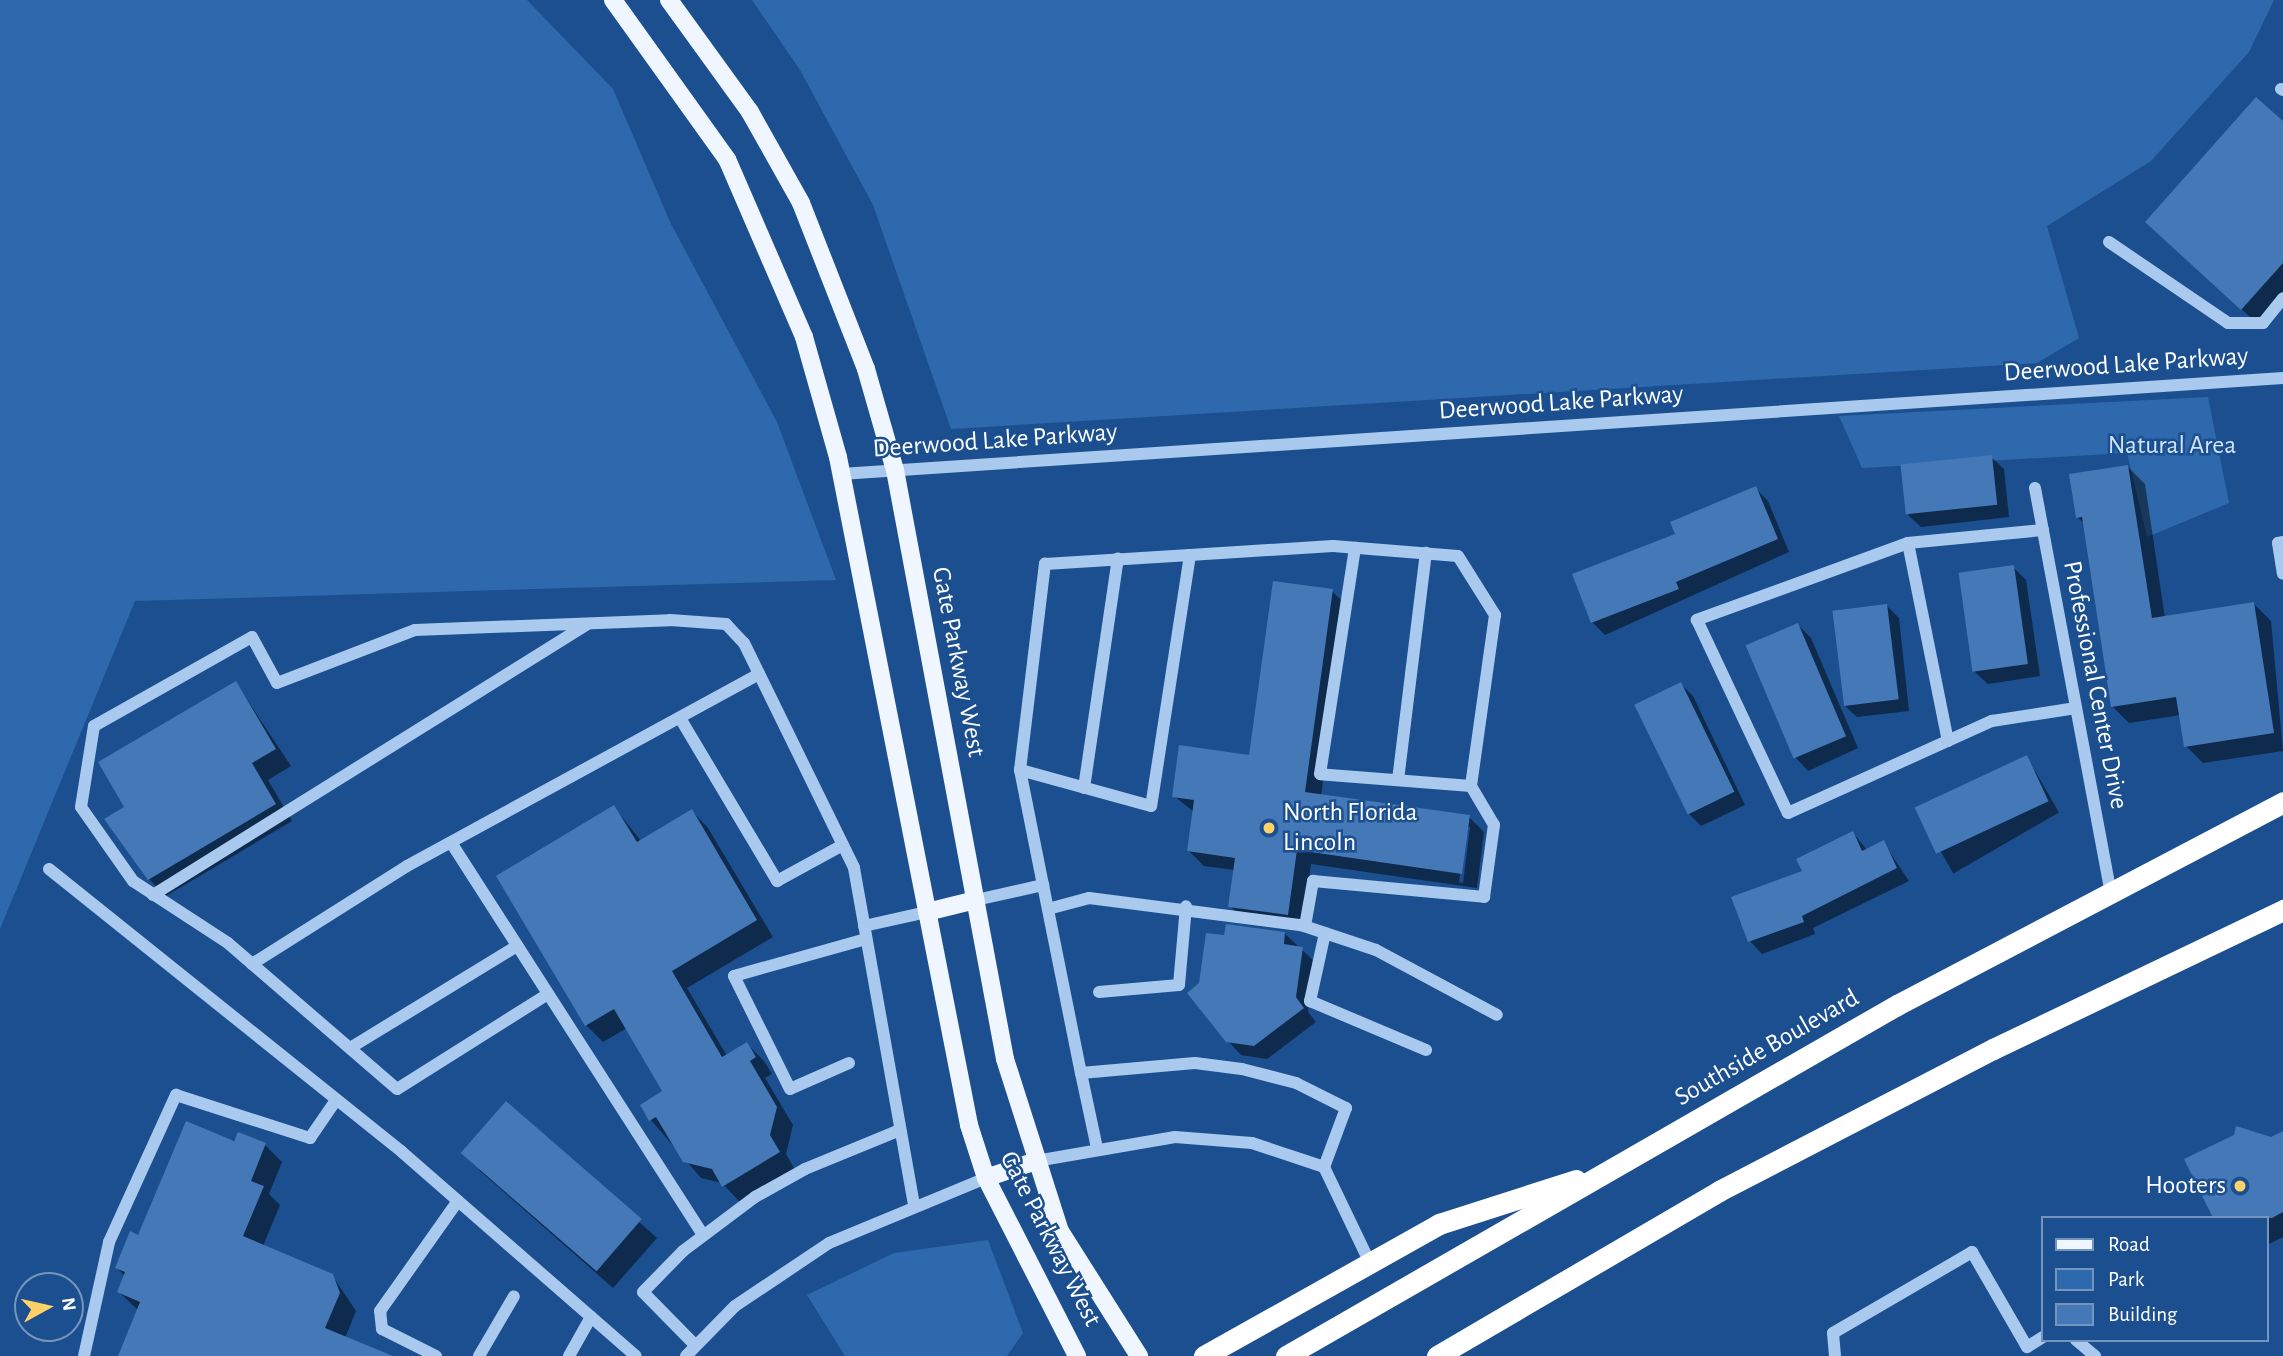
<!DOCTYPE html>
<html>
<head>
<meta charset="utf-8">
<style>
	body { margin:0 }
	#map { position:relative; width:2283px; height:1356px; overflow:hidden; background:#1b4f8f; font-family:"Alegreya Sans",sans-serif }
	div>[style] { position:absolute }
	[style*='--x'] { left:calc(var(--x)*1px); top:calc(var(--y)*1px); width:calc(var(--w)*1px); rotate:calc(var(--a)*1deg) }
	.green>* { inset:0; background:#2e69ad }
	.shadow>* { inset:0; background:#0007; transform-origin:0 0 }
	.building>* { inset:0; background:#4478b7; transform-origin:0 0 }
	.minor>* { height:12px; margin:-6px; padding:0 6px; transform-origin:6px; border-radius:6px; background:#a9c9ee }
	.major>* { height:18px; margin:-9px; padding:0 9px; transform-origin:9px; border-radius:9px; background:#f0f6ff }
	.highway>* { height:21px; margin:-10.5px; padding:0 10.5px; transform-origin:10.5px; border-radius:10.5px; background:#fff }
	.dots>* { width:19px; height:19px; translate:-50% -50%; box-sizing:border-box; border:4px solid #1b4f8f; border-radius:50% }
	span { translate:-50% -50%; white-space:nowrap; text-align:center; line-height:1.15; -webkit-text-stroke:5px #1b4f8f; paint-order:stroke }
	.street-label { font-size:26px; color:#fff }
	.park-label { font-size:26px; color:#cfe3fa }
	.poi-label { font-size:26px; color:#fff }
	.left { translate:0 -50%; text-align:left }
	.right { translate:-100% -50%; text-align:right }
	.legend { position:absolute; left:2041px; top:1216px; width:228px; height:126px; box-sizing:border-box; background:#1b4f8f; border:2px solid #7695bc; margin:0; padding:9px 12px; list-style:none; font-size:21px; color:#fff }
	.legend li { display:flex; align-items:center; gap:14px; height:35px }
	.legend b { width:35px; border:2px solid #7695bc }
	.north { position:absolute; left:14px; top:1272px; width:70px; height:70px; box-sizing:border-box; background:#1b4f8f; border:2px solid #7695bc; border-radius:50%; rotate:82deg; font-size:19px; font-weight:700; line-height:28px; text-align:center; color:#fff }
	.north::after { content:''; display:block; margin:auto; width:24px; height:32px; background:#ffd166; clip-path:polygon(50% 0,100% 100%,50% 72%,0 100%) }
</style>
</head>
<body>
<div id="map">
	<div class="green">
		<div style="clip-path:polygon(0 0,527px 0,613px 89px,671px 224px,777px 422px,836px 580px,135px 601px,0 929px)"></div>
		<div style="clip-path:polygon(752px 0,2274px 0,2249px 52px,2151px 161px,2047px 226px,2079px 338px,2037px 363px,951px 429px,873px 205px,800px 70px)"></div>
		<div style="clip-path:polygon(2208px 397px,2229px 503px,2147px 537px,2127px 453px,1862px 468px,1839px 416px)"></div>
		<div style="clip-path:polygon(988px 1240px,1023px 1333px,1007px 1356px,845px 1356px,807px 1295px,894px 1253px)"></div>
	</div>
	<div class="shadow">
		<div style="clip-path:polygon(2283px 123px,2283px 300px,2259px 325px,2164px 239px)"></div>
		<div style="clip-path:polygon(1991px 457px,2004px 469px,2009px 517px,1921px 527px,1908px 515px)"></div>
		<div style="clip-path:polygon(2128px 467px,2145px 484px,2165px 618px,2254px 604px,2271px 621px,2283px 751px,2203px 763px,2186px 746px,2181px 715px,2129px 723px,2112px 706px,2085px 524px,2077px 517px)"></div>
		<div style="clip-path:polygon(1755px 488px,1768px 501px,1789px 552px,1605px 635px,1592px 622px)"></div>
		<div style="clip-path:polygon(2013px 567px,2026px 580px,2040px 676px,1988px 684px,1975px 672px)"></div>
		<div style="clip-path:polygon(evenodd,1332px 591px,1347px 606px,1321px 796px,1469px 817px,1484px 832px,1477px 888px,1311px 864px,1302px 928px,1245px 921px,1230px 906px,1235px 870px,1204px 866px,1189px 851px,1194px 812px,1174px 796px,1251px 757px,1332px 591px,1467px 827px,1470px 827px,1463px 883px,1459px 882px,1467px 827px)"></div>
		<div style="clip-path:polygon(1886px 605px,1899px 618px,1909px 711px,1857px 717px,1844px 705px)"></div>
		<div style="clip-path:polygon(1798px 625px,1811px 638px,1858px 748px,1808px 771px,1796px 758px)"></div>
		<div style="clip-path:polygon(236px 683px,291px 766px,268px 780px,292px 821px,166px 896px,149px 879px,127px 807px)"></div>
		<div style="clip-path:polygon(1681px 684px,1693px 696px,1745px 805px,1701px 826px,1689px 814px)"></div>
		<div style="left:2027px;top:757px;width:64px;height:122px;rotate:60deg"></div>
		<div style="clip-path:polygon(614px 807px,641px 841px,692px 811px,708px 828px,773px 937px,687px 988px,727px 1056px,747px 1044px,764px 1061px,772px 1074px,765px 1078px,793px 1125px,786px 1154px,795px 1170px,740px 1202px,722px 1183px,701px 1178px,651px 1120px,665px 1091px,627px 1028px,603px 1042px,586px 1025px)"></div>
		<div style="clip-path:polygon(1853px 833px,1867px 850px,1883px 842px,1909px 881px,1813px 928px,1815px 934px,1762px 954px,1750px 941px,1734px 898px,1804px 872px)"></div>
		<div style="clip-path:polygon(1285px 934px,1315px 962px,1308px 1012px,1316px 1022px,1267px 1059px,1241px 1055px,1228px 1041px,1201px 984px,1226px 937px)"></div>
		<div style="clip-path:polygon(506px 1103px,657px 1238px,613px 1288px,479px 1170px)"></div>
		<div style="clip-path:polygon(239px 1134px,265px 1145px,282px 1162px,269px 1194px,280px 1205px,263px 1246px,332px 1275px,356px 1311px,345px 1338px,384px 1356px,119px 1356px,138px 1310px,119px 1292px,125px 1276px,117px 1268px)"></div>
		<div style="clip-path:polygon(2283px 1138px,2283px 1237px,2267px 1245px,2271px 1139px)"></div>
	</div>
	<div class="building">
		<div style="clip-path:polygon(2256px 97px,2283px 121px,2283px 263px,2241px 310px,2145px 222px)"></div>
		<div style="left:1992px;top:455px;width:50px;height:92px;rotate:84deg"></div>
		<div style="clip-path:polygon(2128px 465px,2152px 618px,2254px 602px,2274px 733px,2184px 747px,2176px 697px,2111px 707px,2082px 517px,2076px 518px,2069px 474px)"></div>
		<div style="clip-path:polygon(1756px 486px,1778px 539px,1676px 582px,1679px 589px,1591px 623px,1572px 574px,1675px 534px,1670px 522px)"></div>
		<div style="left:2014px;top:565px;width:100px;height:56px;rotate:82deg"></div>
		<div style="clip-path:polygon(1273px 581px,1333px 589px,1305px 792px,1470px 815px,1462px 874px,1297px 850px,1288px 915px,1228px 907px,1235px 858px,1187px 851px,1194px 800px,1172px 797px,1179px 745px,1249px 755px)"></div>
		<div style="left:1887px;top:604px;width:96px;height:55px;rotate:83deg"></div>
		<div style="left:1798px;top:623px;width:123px;height:57px;rotate:67deg"></div>
		<div style="clip-path:polygon(236px 681px,276px 749px,252px 763px,276px 804px,148px 880px,104px 819px,124px 807px,98px 762px)"></div>
		<div style="left:1681px;top:682px;width:122px;height:52px;rotate:64deg"></div>
		<div style="left:2027px;top:755px;width:51px;height:124px;rotate:65deg"></div>
		<div style="clip-path:polygon(614px 805px,637px 842px,692px 809px,757px 920px,672px 971px,722px 1057px,747px 1042px,756px 1057px,750px 1061px,777px 1107px,770px 1135px,780px 1152px,722px 1187px,712px 1169px,683px 1162px,656px 1117px,649px 1121px,640px 1105px,662px 1091px,614px 1009px,585px 1026px,496px 876px)"></div>
		<div style="clip-path:polygon(1853px 831px,1862px 851px,1884px 840px,1897px 868px,1802px 916px,1804px 922px,1748px 942px,1731px 897px,1802px 871px,1796px 859px)"></div>
		<div style="clip-path:polygon(1226px 924px,1285px 932px,1284px 944px,1303px 947px,1296px 997px,1304px 1008px,1254px 1046px,1226px 1042px,1187px 993px,1199px 983px,1206px 933px,1224px 935px)"></div>
		<div style="left:506px;top:1101px;width:180px;height:69px;rotate:41deg"></div>
		<div style="clip-path:polygon(186px 1121px,234px 1141px,238px 1132px,266px 1143px,251px 1181px,264px 1186px,243px 1236px,333px 1274px,340px 1293px,325px 1328px,393px 1356px,118px 1356px,140px 1302px,117px 1292px,125px 1272px,115px 1268px,130px 1231px,138px 1235px)"></div>
		<div style="clip-path:polygon(2236px 1126px,2271px 1137px,2283px 1131px,2283px 1212px,2272px 1218px,2213px 1218px,2184px 1159px,2234px 1135px)"></div>
	</div>
	<div class="minor">
		<div style="--x:2281;--y:89;--w:2;--a:27"></div>
		<div style="--x:2109;--y:242;--w:144;--a:34.2"></div>
		<div style="--x:2228;--y:323;--w:35;--a:0"></div>
		<div style="--x:2263;--y:323;--w:32;--a:-51"></div>
		<div style="--x:841;--y:474;--w:1445;--a:-3.81"></div>
		<div style="--x:2035;--y:488;--w:409;--a:79.4"></div>
		<div style="--x:2043;--y:530;--w:136;--a:174.5"></div>
		<div style="--x:1908;--y:543;--w:225;--a:160"></div>
		<div style="--x:1697;--y:620;--w:213;--a:64.8"></div>
		<div style="--x:1788;--y:813;--w:224;--a:-24.3"></div>
		<div style="--x:1992;--y:721;--w:85;--a:-8.8"></div>
		<div style="--x:2283;--y:542;--w:5;--a:169"></div>
		<div style="--x:2278;--y:543;--w:31;--a:81"></div>
		<div style="--x:1908;--y:543;--w:202;--a:78.6"></div>
		<div style="--x:1190;--y:555;--w:143;--a:-3.6"></div>
		<div style="--x:1333;--y:546;--w:125;--a:4.6"></div>
		<div style="--x:1458;--y:556;--w:70;--a:57.9"></div>
		<div style="--x:1495;--y:615;--w:173;--a:98"></div>
		<div style="--x:1471;--y:786;--w:151;--a:-175.5"></div>
		<div style="--x:1320;--y:774;--w:229;--a:-81.2"></div>
		<div style="--x:680;--y:718;--w:190;--a:59.2"></div>
		<div style="--x:777;--y:881;--w:75;--a:-28.6"></div>
		<div style="--x:1398;--y:780;--w:229;--a:-83"></div>
		<div style="--x:1084;--y:788;--w:232;--a:-81.6"></div>
		<div style="--x:452;--y:844;--w:465;--a:57.3"></div>
		<div style="--x:49;--y:869;--w:452;--a:38.7"></div>
		<div style="--x:402;--y:1152;--w:310;--a:41.1"></div>
		<div style="--x:1043;--y:885;--w:192;--a:78.6"></div>
		<div style="--x:1081;--y:1073;--w:114;--a:-5"></div>
		<div style="--x:1195;--y:1063;--w:47;--a:7.3"></div>
		<div style="--x:1242;--y:1069;--w:56;--a:14.5"></div>
		<div style="--x:1296;--y:1083;--w:56;--a:26.6"></div>
		<div style="--x:1346;--y:1108;--w:63;--a:110.4"></div>
		<div style="--x:1324;--y:1167;--w:106;--a:64.4"></div>
		<div style="--x:153;--y:895;--w:510;--a:-31.95"></div>
		<div style="--x:976;--y:900;--w:69;--a:-12.6"></div>
		<div style="--x:1043;--y:885;--w:117;--a:-101.3"></div>
		<div style="--x:1020;--y:770;--w:208;--a:-83.1"></div>
		<div style="--x:1045;--y:564;--w:145;--a:-3.6"></div>
		<div style="--x:1190;--y:555;--w:254;--a:98.8"></div>
		<div style="--x:1151;--y:806;--w:136;--a:-164.6"></div>
		<div style="--x:1048;--y:909;--w:42;--a:-15"></div>
		<div style="--x:1089;--y:898;--w:214;--a:7.3"></div>
		<div style="--x:1301;--y:925;--w:79;--a:18.4"></div>
		<div style="--x:1376;--y:950;--w:137;--a:28.2"></div>
		<div style="--x:864;--y:926;--w:65;--a:-12.5"></div>
		<div style="--x:1305;--y:926;--w:46;--a:-79.9"></div>
		<div style="--x:1313;--y:881;--w:172;--a:5.3"></div>
		<div style="--x:1484;--y:897;--w:73;--a:-82.1"></div>
		<div style="--x:1494;--y:825;--w:45;--a:-120.5"></div>
		<div style="--x:1325;--y:933;--w:70;--a:102.4"></div>
		<div style="--x:1310;--y:1001;--w:126;--a:22.9"></div>
		<div style="--x:252;--y:964;--w:183;--a:-32.3"></div>
		<div style="--x:407;--y:866;--w:401;--a:-28.6"></div>
		<div style="--x:1099;--y:992;--w:80;--a:-5"></div>
		<div style="--x:1179;--y:985;--w:79;--a:-84.9"></div>
		<div style="--x:548;--y:994;--w:178;--a:147.8"></div>
		<div style="--x:397;--y:1089;--w:223;--a:-139.2"></div>
		<div style="--x:228;--y:943;--w:113;--a:-146.9"></div>
		<div style="--x:133;--y:881;--w:90;--a:-125.1"></div>
		<div style="--x:81;--y:807;--w:82;--a:-80.9"></div>
		<div style="--x:94;--y:726;--w:181;--a:-29.4"></div>
		<div style="--x:252;--y:637;--w:52;--a:61.5"></div>
		<div style="--x:277;--y:683;--w:148;--a:-21"></div>
		<div style="--x:415;--y:630;--w:255;--a:-2.2"></div>
		<div style="--x:670;--y:620;--w:56;--a:4.1"></div>
		<div style="--x:726;--y:624;--w:26;--a:47"></div>
		<div style="--x:744;--y:643;--w:250;--a:63.9"></div>
		<div style="--x:854;--y:868;--w:343;--a:79.9"></div>
		<div style="--x:350;--y:1048;--w:196;--a:-31.4"></div>
		<div style="--x:849;--y:1063;--w:64;--a:156.2"></div>
		<div style="--x:790;--y:1089;--w:126;--a:-116.4"></div>
		<div style="--x:734;--y:976;--w:137;--a:-15.7"></div>
		<div style="--x:1081;--y:1073;--w:77;--a:78"></div>
		<div style="--x:1036;--y:1161;--w:141;--a:-9.8"></div>
		<div style="--x:1175;--y:1137;--w:77;--a:4.5"></div>
		<div style="--x:1252;--y:1143;--w:76;--a:18.4"></div>
		<div style="--x:2076;--y:1340;--w:25;--a:40"></div>
		<div style="--x:695;--y:1345;--w:74;--a:-134.5"></div>
		<div style="--x:643;--y:1292;--w:57;--a:-45.7"></div>
		<div style="--x:683;--y:1251;--w:90;--a:-36.9"></div>
		<div style="--x:755;--y:1197;--w:57;--a:-29.2"></div>
		<div style="--x:805;--y:1169;--w:103;--a:-22.3"></div>
		<div style="--x:84;--y:1356;--w:117;--a:-77.6"></div>
		<div style="--x:109;--y:1242;--w:162;--a:-65.5"></div>
		<div style="--x:176;--y:1095;--w:141;--a:17.8"></div>
		<div style="--x:310;--y:1138;--w:46;--a:-55.6"></div>
		<div style="--x:436;--y:1356;--w:60;--a:-153.4"></div>
		<div style="--x:382;--y:1329;--w:18;--a:-96"></div>
		<div style="--x:380;--y:1311;--w:135;--a:-54.7"></div>
		<div style="--x:479;--y:1356;--w:69;--a:-59.7"></div>
		<div style="--x:569;--y:1356;--w:45;--a:-60.6"></div>
		<div style="--x:686;--y:1356;--w:70;--a:-45.6"></div>
		<div style="--x:735;--y:1306;--w:113;--a:-33.8"></div>
		<div style="--x:829;--y:1243;--w:170;--a:-22.5"></div>
		<div style="--x:1835;--y:1356;--w:23;--a:-95"></div>
		<div style="--x:1833;--y:1333;--w:161;--a:-30.2"></div>
		<div style="--x:1972;--y:1252;--w:110;--a:59.9"></div>
		<div style="--x:2027;--y:1347;--w:19;--a:-32"></div>
	</div>
	<div class="major">
		<div style="--x:613;--y:0;--w:196;--a:54.4"></div>
		<div style="--x:727;--y:159;--w:194;--a:66.6"></div>
		<div style="--x:804;--y:337;--w:125;--a:74.2"></div>
		<div style="--x:838;--y:457;--w:681;--a:78.9"></div>
		<div style="--x:969;--y:1125;--w:56;--a:72.2"></div>
		<div style="--x:986;--y:1178;--w:200;--a:62.9"></div>
		<div style="--x:669;--y:0;--w:138;--a:54.1"></div>
		<div style="--x:750;--y:112;--w:104;--a:60.7"></div>
		<div style="--x:801;--y:203;--w:178;--a:68.6"></div>
		<div style="--x:866;--y:369;--w:105;--a:74"></div>
		<div style="--x:895;--y:470;--w:599;--a:79.42"></div>
		<div style="--x:1005;--y:1059;--w:181;--a:72.3"></div>
		<div style="--x:1060;--y:1231;--w:148;--a:57.7"></div>
		<div style="--x:927;--y:912;--w:50;--a:-13.8"></div>
		<div style="--x:986;--y:1178;--w:53;--a:-18.8"></div>
	</div>
	<div class="highway">
		<div style="--x:1204;--y:1356;--w:270;--a:-29.3"></div>
		<div style="--x:1439;--y:1224;--w:144;--a:-17.8"></div>
		<div style="--x:1286;--y:1356;--w:705;--a:-29.88"></div>
		<div style="--x:1897;--y:1005;--w:436;--a:-27.7"></div>
		<div style="--x:1437;--y:1356;--w:327;--a:-30.3"></div>
		<div style="--x:1719;--y:1191;--w:309;--a:-27.4"></div>
		<div style="--x:1993;--y:1049;--w:322;--a:-25.6"></div>
	</div>
	<div class="dots">
		<div style="left:1269px;top:828px;background:#ffd166"></div>
		<div style="left:2240px;top:1186px;background:#ffd166"></div>
	</div>
	<div class="street-label">
		<span style="left:2126px;top:365px;rotate:-4deg">Deerwood Lake Parkway</span>
		<span style="left:1561px;top:403px;rotate:-4deg">Deerwood Lake Parkway</span>
		<span style="left:995px;top:441px;rotate:-4deg">Deerwood Lake Parkway</span>
		<span style="left:958px;top:662px;rotate:79deg">Gate Parkway West</span>
		<span style="left:2095px;top:685px;rotate:79deg">Professional Center Drive</span>
		<span style="left:1767px;top:1048px;rotate:-30deg">Southside Boulevard</span>
		<span style="left:1050px;top:1239px;rotate:63deg">Gate Parkway West</span>
	</div>
	<div class="park-label">
		<span style="left:2172px;top:446px">Natural Area</span>
	</div>
	<div class="poi-label">
		<span class="left" style="left:1283px;top:828px">North Florida<br>Lincoln</span>
		<span class="right" style="left:2226px;top:1186px">Hooters</span>
	</div>
	<ul class="legend">
	<li><b style="height:9px;background:#f0f6ff"></b>Road</li>
	<li><b style="height:19px;background:#2e69ad"></b>Park</li>
	<li><b style="height:19px;background:#4478b7"></b>Building</li>
	</ul>
	<div class="north">N</div>
</div>
</body>
</html>
